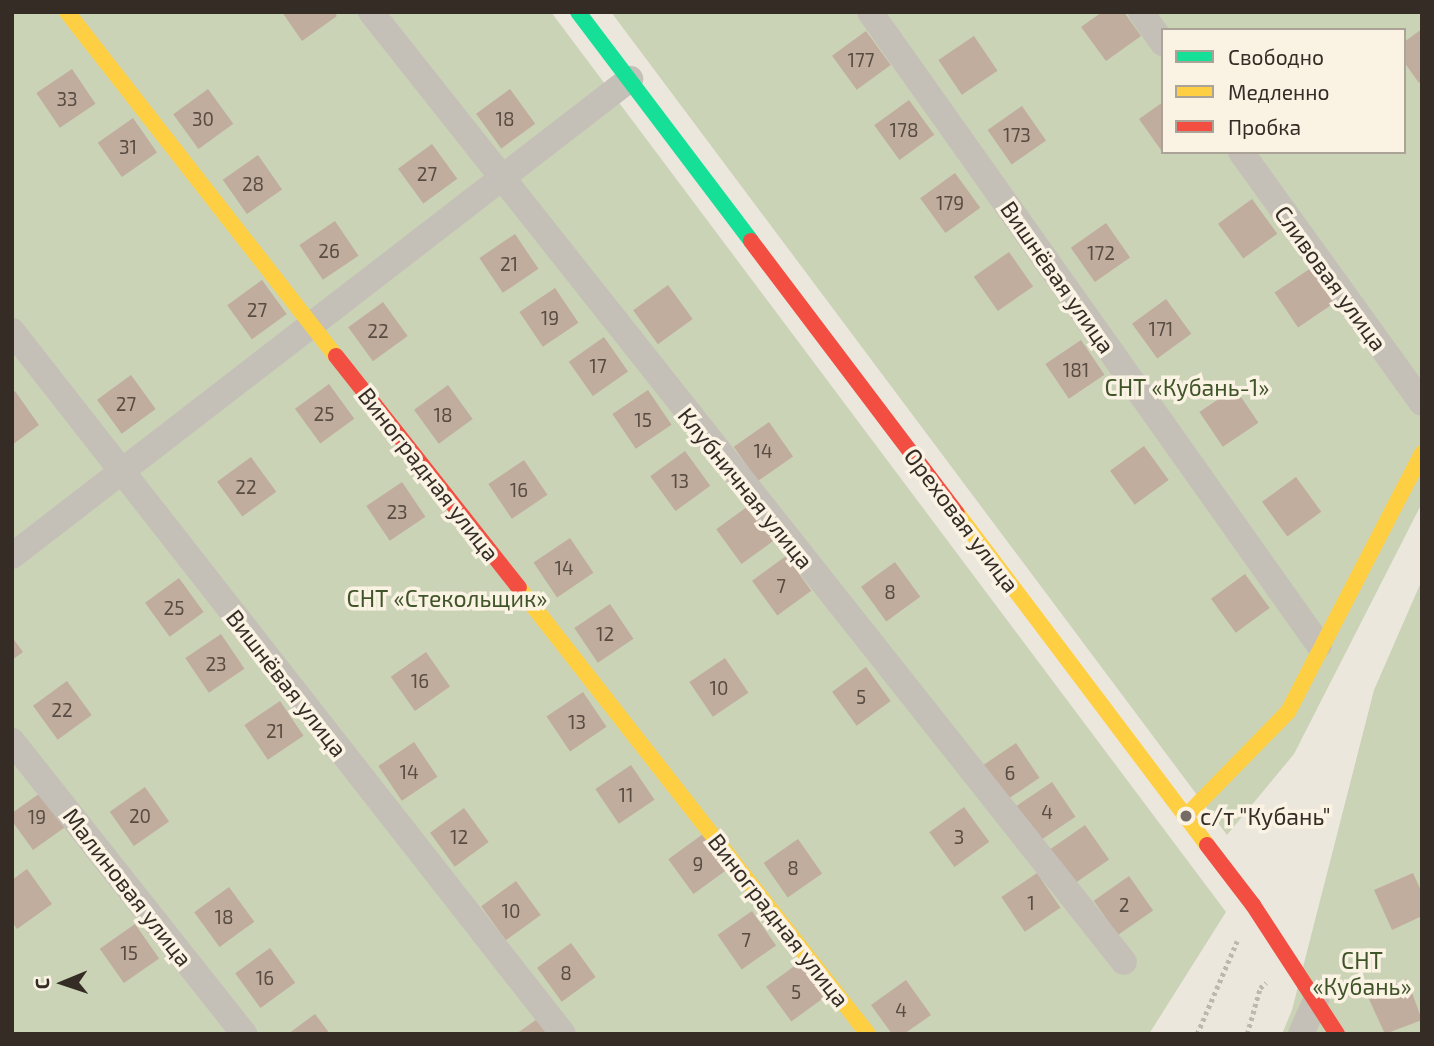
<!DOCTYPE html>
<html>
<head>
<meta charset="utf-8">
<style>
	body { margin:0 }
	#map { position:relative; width:1434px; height:1046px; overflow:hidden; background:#ece7dd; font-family:"Exo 2",sans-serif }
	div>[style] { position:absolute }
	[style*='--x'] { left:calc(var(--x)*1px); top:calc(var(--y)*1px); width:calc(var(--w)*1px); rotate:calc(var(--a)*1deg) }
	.green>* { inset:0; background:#cad3b6 }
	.building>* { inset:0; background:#c1ad9e; transform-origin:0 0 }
	.path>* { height:4.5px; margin-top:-2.25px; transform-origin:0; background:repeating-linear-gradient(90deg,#bdb7af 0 3.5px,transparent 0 7px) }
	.street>* { height:26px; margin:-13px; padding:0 13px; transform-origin:13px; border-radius:13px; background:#c4bfb7 }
	.fast>* { height:16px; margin:-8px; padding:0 8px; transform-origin:8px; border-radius:8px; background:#16e098 }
	.slow>* { height:16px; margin:-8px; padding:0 8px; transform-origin:8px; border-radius:8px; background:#ffcf43 }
	.jam>* { height:16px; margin:-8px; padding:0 8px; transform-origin:8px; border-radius:8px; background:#f24e42 }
	.dots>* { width:19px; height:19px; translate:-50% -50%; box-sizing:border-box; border:4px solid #faf2e3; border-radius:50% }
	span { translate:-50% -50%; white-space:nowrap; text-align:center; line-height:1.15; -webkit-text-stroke:7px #faf2e3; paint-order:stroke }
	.number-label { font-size:19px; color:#584c43 }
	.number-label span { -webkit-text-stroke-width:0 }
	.street-label { font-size:23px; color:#352c25 }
	.park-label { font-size:23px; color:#3f5428 }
	.poi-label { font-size:23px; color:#352c25 }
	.left { translate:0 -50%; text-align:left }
	.frame { position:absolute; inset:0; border:14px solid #352c25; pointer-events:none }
	.legend { position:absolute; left:1161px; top:28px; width:245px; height:126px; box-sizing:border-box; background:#faf2e3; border:2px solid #aba397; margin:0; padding:9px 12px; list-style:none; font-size:21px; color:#352c25 }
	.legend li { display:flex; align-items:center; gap:14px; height:35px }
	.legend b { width:35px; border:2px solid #aba397 }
	.north { position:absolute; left:28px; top:948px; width:70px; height:70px; -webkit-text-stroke:5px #faf2e3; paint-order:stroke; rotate:268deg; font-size:19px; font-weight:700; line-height:28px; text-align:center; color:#352c25 }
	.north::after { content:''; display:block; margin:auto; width:24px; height:32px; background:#352c25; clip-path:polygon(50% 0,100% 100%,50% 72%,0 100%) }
</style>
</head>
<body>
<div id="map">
	<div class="green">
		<div style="clip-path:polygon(12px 12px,551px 12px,1226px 912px,1149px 1034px,12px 1034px)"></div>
		<div style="clip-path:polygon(evenodd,611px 12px,1422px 12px,1422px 503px,1294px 754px,1227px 835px,611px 12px,1163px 30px,1404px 30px,1404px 152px,1163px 152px,1163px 30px)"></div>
		<div style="clip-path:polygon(1422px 580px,1422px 1034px,1282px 1034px,1292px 1010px,1374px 690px)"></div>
	</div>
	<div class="building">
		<div style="clip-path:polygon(282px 12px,334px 12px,337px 16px,302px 41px)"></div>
		<div style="clip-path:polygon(1102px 12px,1124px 12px,1141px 36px,1106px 61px,1081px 27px)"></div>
		<div style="clip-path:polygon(1422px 29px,1422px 81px,1419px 83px,1404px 62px,1404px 42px)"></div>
		<div style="left:866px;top:31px;width:42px;height:42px;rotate:54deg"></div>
		<div style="left:974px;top:36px;width:42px;height:43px;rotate:56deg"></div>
		<div style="left:72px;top:69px;width:42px;height:43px;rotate:56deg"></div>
		<div style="left:208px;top:89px;width:43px;height:43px;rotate:54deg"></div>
		<div style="left:510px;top:89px;width:43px;height:42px;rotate:54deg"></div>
		<div style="left:909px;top:100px;width:43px;height:43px;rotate:54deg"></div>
		<div style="clip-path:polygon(1163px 102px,1163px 153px,1139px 119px)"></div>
		<div style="left:1022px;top:106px;width:42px;height:42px;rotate:55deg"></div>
		<div style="left:133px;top:118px;width:42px;height:43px;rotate:55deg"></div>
		<div style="left:432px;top:144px;width:43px;height:42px;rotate:54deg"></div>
		<div style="left:258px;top:155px;width:42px;height:43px;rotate:55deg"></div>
		<div style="left:955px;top:173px;width:43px;height:43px;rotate:54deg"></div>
		<div style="left:1252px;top:199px;width:43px;height:42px;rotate:54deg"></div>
		<div style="left:335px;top:221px;width:42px;height:43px;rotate:56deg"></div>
		<div style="left:1106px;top:223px;width:42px;height:43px;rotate:55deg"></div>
		<div style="left:515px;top:234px;width:42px;height:43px;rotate:56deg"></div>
		<div style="left:1009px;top:252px;width:42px;height:43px;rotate:55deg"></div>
		<div style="left:1311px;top:268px;width:42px;height:44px;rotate:56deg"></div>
		<div style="left:262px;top:280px;width:42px;height:43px;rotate:54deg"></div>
		<div style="left:668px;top:285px;width:42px;height:43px;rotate:54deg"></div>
		<div style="left:555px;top:288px;width:42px;height:43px;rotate:56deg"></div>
		<div style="left:1166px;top:299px;width:43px;height:42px;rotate:54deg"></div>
		<div style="left:383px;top:302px;width:42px;height:43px;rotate:54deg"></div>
		<div style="left:604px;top:337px;width:42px;height:43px;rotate:55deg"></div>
		<div style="left:1081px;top:340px;width:42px;height:43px;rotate:56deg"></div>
		<div style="left:131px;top:375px;width:42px;height:42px;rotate:54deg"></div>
		<div style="left:329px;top:384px;width:43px;height:42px;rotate:54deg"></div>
		<div style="left:448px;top:385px;width:42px;height:42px;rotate:54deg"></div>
		<div style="left:1235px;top:388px;width:42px;height:43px;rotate:56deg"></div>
		<div style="left:648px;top:390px;width:42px;height:43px;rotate:56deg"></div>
		<div style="clip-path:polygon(15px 391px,39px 425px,12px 445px,12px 393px)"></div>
		<div style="left:769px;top:422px;width:42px;height:43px;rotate:55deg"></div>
		<div style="left:1144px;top:446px;width:42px;height:42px;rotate:54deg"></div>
		<div style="left:685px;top:451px;width:43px;height:43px;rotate:54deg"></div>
		<div style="left:251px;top:457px;width:43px;height:42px;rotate:54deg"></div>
		<div style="left:524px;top:460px;width:42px;height:43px;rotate:56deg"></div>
		<div style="left:1296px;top:477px;width:43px;height:42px;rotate:54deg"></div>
		<div style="left:402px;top:482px;width:42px;height:43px;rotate:56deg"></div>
		<div style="left:751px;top:504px;width:43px;height:43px;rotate:54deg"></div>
		<div style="left:570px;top:538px;width:42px;height:44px;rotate:56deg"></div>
		<div style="left:786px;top:556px;width:43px;height:42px;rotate:54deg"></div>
		<div style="left:895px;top:562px;width:43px;height:42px;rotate:54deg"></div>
		<div style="left:1245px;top:574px;width:42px;height:42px;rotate:54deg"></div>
		<div style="left:179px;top:578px;width:42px;height:42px;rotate:54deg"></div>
		<div style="left:610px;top:604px;width:42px;height:43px;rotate:56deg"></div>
		<div style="left:221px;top:634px;width:42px;height:43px;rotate:56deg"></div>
		<div style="clip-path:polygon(12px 637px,23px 652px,12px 660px)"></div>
		<div style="left:426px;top:652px;width:42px;height:43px;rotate:55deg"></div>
		<div style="left:725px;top:658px;width:42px;height:43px;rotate:56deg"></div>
		<div style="left:866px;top:667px;width:42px;height:42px;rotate:54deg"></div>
		<div style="left:67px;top:681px;width:42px;height:42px;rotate:54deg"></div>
		<div style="left:583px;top:692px;width:42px;height:44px;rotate:56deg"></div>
		<div style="left:280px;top:701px;width:42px;height:43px;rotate:56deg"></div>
		<div style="left:414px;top:742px;width:42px;height:43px;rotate:56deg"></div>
		<div style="left:1016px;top:743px;width:42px;height:43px;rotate:56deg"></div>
		<div style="left:631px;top:765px;width:42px;height:43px;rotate:56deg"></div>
		<div style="left:1052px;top:782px;width:42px;height:43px;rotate:56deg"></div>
		<div style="left:145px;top:787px;width:42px;height:43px;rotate:55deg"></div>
		<div style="clip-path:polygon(43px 791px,68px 825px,33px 850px,12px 821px,12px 813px)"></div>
		<div style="left:964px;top:807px;width:43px;height:43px;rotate:54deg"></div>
		<div style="left:464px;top:808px;width:42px;height:42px;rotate:54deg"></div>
		<div style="left:1085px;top:825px;width:42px;height:42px;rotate:55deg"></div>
		<div style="left:703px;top:834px;width:43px;height:43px;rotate:54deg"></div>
		<div style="left:798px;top:839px;width:42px;height:42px;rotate:55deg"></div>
		<div style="clip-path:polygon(27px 869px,52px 904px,17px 929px,12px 922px,12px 880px)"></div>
		<div style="left:1037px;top:873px;width:42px;height:43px;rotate:56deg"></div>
		<div style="clip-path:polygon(1413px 873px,1422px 893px,1422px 916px,1392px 930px,1374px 890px)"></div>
		<div style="left:1129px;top:876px;width:42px;height:43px;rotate:55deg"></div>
		<div style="left:516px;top:881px;width:42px;height:43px;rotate:54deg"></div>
		<div style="left:229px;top:887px;width:43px;height:43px;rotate:54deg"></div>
		<div style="left:752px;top:911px;width:42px;height:42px;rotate:55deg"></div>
		<div style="left:135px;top:924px;width:42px;height:43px;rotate:55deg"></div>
		<div style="left:571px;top:943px;width:42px;height:42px;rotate:54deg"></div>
		<div style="left:270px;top:948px;width:43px;height:43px;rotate:54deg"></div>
		<div style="left:800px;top:962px;width:43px;height:42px;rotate:54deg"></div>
		<div style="clip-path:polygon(1407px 979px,1422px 1020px,1385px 1034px,1368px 997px)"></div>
		<div style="clip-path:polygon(906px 980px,931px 1015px,904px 1034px,892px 1034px,871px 1005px)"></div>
		<div style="clip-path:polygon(315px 1014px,330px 1034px,288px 1034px)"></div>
		<div style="clip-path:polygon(540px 1017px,552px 1034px,516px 1034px)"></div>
	</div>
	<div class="path">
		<div style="--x:1197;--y:1034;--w:101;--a:-66.7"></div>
		<div style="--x:1247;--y:1034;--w:48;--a:-74.2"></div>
		<div style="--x:1260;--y:988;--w:8;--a:-40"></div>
	</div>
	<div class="street">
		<div style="--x:371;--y:12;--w:1212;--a:51.6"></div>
		<div style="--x:870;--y:12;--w:776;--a:54.65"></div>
		<div style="--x:1141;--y:12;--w:38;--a:55"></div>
		<div style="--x:1241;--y:152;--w:309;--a:54.2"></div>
		<div style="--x:12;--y:331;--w:893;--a:51.91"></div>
		<div style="--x:12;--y:556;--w:781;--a:-37.66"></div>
		<div style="--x:12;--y:741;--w:374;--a:51.6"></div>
		<div style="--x:1301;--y:1034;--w:37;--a:-66"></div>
	</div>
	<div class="fast">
		<div style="--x:578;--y:12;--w:287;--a:52.9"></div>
	</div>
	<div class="slow">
		<div style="--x:67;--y:12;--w:437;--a:52"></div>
		<div style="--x:957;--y:513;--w:416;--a:53"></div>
		<div style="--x:519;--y:588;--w:566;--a:51.96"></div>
		<div style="--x:1186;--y:816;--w:146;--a:-45.6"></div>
		<div style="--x:1288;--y:712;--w:292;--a:-62.6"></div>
	</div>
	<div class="jam">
		<div style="--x:751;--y:241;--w:341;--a:52.9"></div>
		<div style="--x:336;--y:356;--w:295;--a:51.7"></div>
		<div style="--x:1207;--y:845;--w:76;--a:52.5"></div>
		<div style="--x:1253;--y:905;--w:154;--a:56.9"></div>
	</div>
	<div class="dots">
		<div style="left:1186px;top:816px;background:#756d65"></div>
	</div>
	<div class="number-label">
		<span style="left:861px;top:60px">177</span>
		<span style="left:67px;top:99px">33</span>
		<span style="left:203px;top:119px">30</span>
		<span style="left:505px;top:119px">18</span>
		<span style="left:904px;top:130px">178</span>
		<span style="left:1017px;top:135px">173</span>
		<span style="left:128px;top:147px">31</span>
		<span style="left:427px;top:174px">27</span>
		<span style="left:253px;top:184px">28</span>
		<span style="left:950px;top:203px">179</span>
		<span style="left:329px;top:251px">26</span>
		<span style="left:1101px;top:253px">172</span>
		<span style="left:509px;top:264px">21</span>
		<span style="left:257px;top:310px">27</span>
		<span style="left:550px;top:318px">19</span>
		<span style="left:1161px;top:329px">171</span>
		<span style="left:378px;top:331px">22</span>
		<span style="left:598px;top:366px">17</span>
		<span style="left:1076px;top:370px">181</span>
		<span style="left:126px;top:404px">27</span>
		<span style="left:324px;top:414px">25</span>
		<span style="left:443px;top:415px">18</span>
		<span style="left:643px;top:420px">15</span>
		<span style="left:763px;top:451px">14</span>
		<span style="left:680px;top:481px">13</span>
		<span style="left:246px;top:487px">22</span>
		<span style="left:519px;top:490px">16</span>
		<span style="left:397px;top:512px">23</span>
		<span style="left:564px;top:568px">14</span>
		<span style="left:781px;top:586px">7</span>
		<span style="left:890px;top:592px">8</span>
		<span style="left:174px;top:608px">25</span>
		<span style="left:605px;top:634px">12</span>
		<span style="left:216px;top:664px">23</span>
		<span style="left:420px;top:681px">16</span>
		<span style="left:719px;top:688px">10</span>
		<span style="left:861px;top:697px">5</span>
		<span style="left:62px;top:710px">22</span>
		<span style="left:577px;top:722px">13</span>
		<span style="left:275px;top:731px">21</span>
		<span style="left:409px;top:772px">14</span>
		<span style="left:1010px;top:773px">6</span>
		<span style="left:626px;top:795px">11</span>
		<span style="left:1047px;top:812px">4</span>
		<span style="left:140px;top:816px">20</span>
		<span style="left:37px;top:817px">19</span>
		<span style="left:459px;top:837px">12</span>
		<span style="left:959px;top:837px">3</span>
		<span style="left:698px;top:864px">9</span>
		<span style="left:793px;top:868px">8</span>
		<span style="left:1031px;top:903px">1</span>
		<span style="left:1124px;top:905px">2</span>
		<span style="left:511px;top:911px">10</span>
		<span style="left:224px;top:917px">18</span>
		<span style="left:746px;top:940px">7</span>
		<span style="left:129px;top:953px">15</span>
		<span style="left:566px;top:973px">8</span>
		<span style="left:265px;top:978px">16</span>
		<span style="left:796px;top:992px">5</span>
		<span style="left:901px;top:1010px">4</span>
	</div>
	<div class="street-label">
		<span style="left:1058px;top:277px;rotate:55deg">Вишнёвая улица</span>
		<span style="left:1331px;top:278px;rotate:54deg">Сливовая улица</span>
		<span style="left:429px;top:474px;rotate:52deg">Виноградная улица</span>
		<span style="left:746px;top:488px;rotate:51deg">Клубничная улица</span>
		<span style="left:962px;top:520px;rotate:53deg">Ореховая улица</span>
		<span style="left:287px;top:683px;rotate:52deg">Вишнёвая улица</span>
		<span style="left:128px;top:887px;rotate:52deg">Малиновая улица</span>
		<span style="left:779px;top:920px;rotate:52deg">Виноградная улица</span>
	</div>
	<div class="park-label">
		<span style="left:1187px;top:387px">СНТ «Кубань-1»</span>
		<span style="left:447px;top:598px">СНТ «Стекольщик»</span>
		<span style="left:1362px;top:973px">СНТ<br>«Кубань»</span>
	</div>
	<div class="poi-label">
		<span class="left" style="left:1200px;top:816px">с/т "Кубань"</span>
	</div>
	<div class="frame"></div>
	<ul class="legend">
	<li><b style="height:9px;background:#16e098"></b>Свободно</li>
	<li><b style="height:9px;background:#ffcf43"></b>Медленно</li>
	<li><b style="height:9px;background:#f24e42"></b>Пробка</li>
	</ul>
	<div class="north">С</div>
</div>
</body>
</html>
